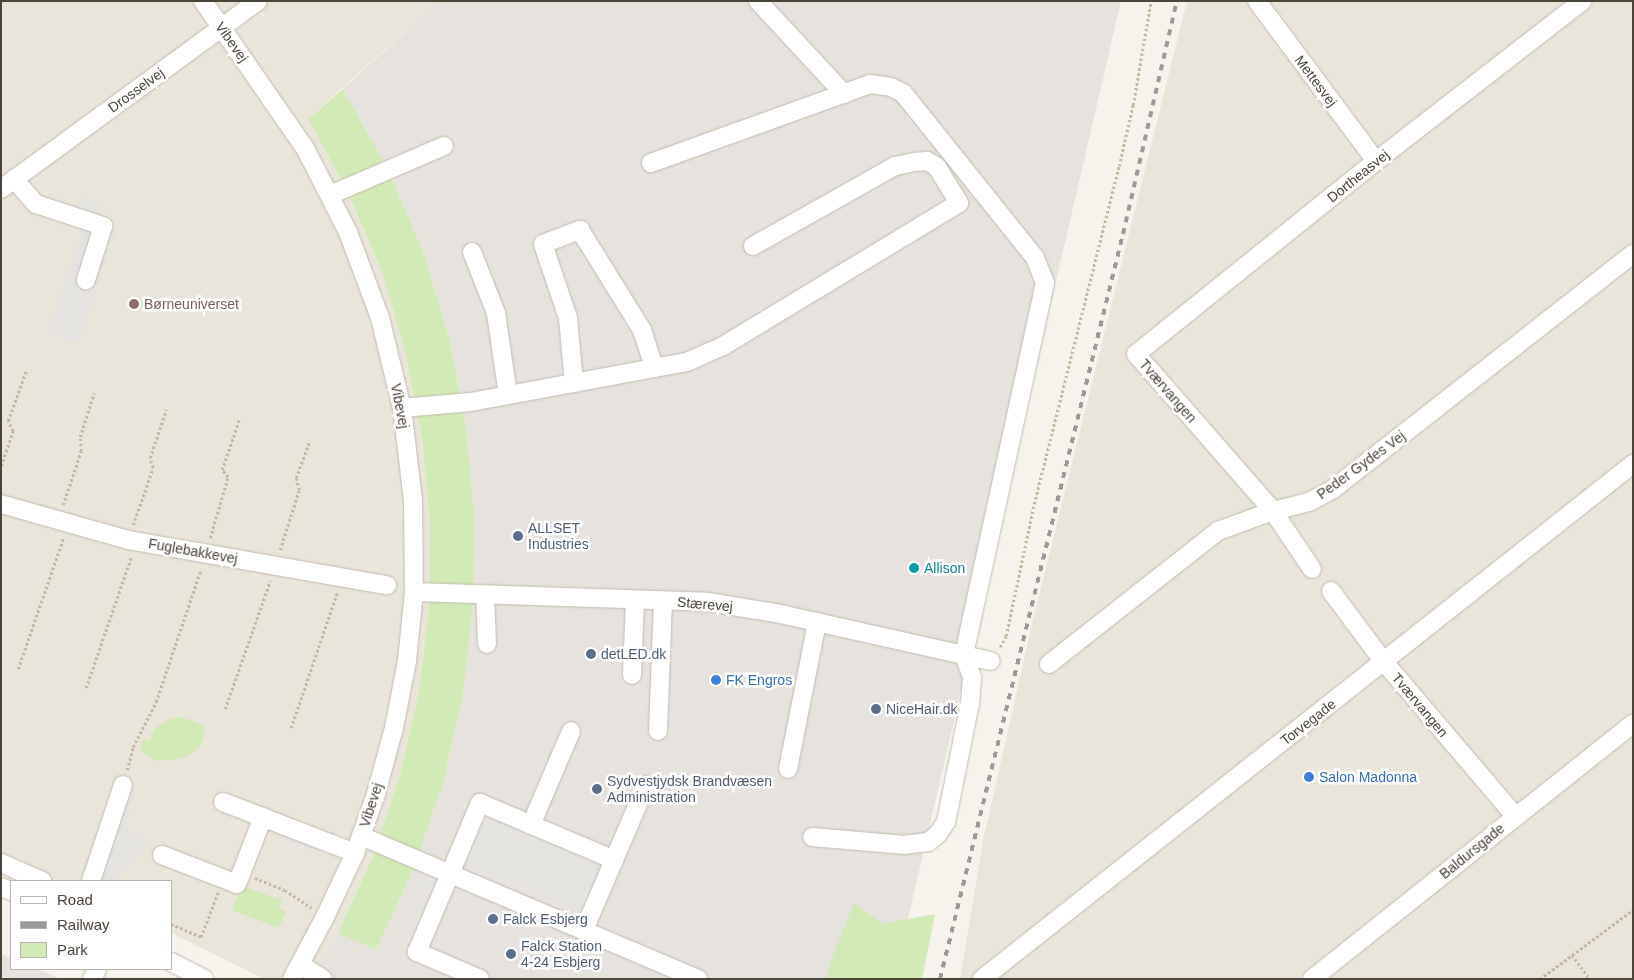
<!DOCTYPE html>
<html>
<head>
<meta charset="utf-8">
<style>
	body { margin:0 }
	#map { position:relative; width:1634px; height:980px; overflow:hidden; background:#f6f3ec; font-family:Arial,sans-serif }
	div>[style] { position:absolute }
	[style*='--x'] { left:calc(var(--x)*1px); top:calc(var(--y)*1px); width:calc(var(--w)*1px); rotate:calc(var(--a)*1deg) }
	.residential>* { inset:0; background:#eae5da }
	.industrial>* { inset:0; background:#e6e2dd }
	.green>* { inset:0; background:#d2eab5 }
	.parking>* { inset:0; background:#e5e3e0; transform-origin:0 0 }
	.path>* { height:2.5px; margin-top:-1.25px; transform-origin:0; background:repeating-linear-gradient(90deg,#c4b79f 0 2.5px,transparent 0 5px) }
	.roads { filter:drop-shadow(0 0 1px #c2bbae) drop-shadow(0 0 1px #c2bbae) }
	.minor>* { height:18px; margin:-9px; padding:0 9px; transform-origin:9px; border-radius:9px; background:#fff }
	.rail>* { height:4px; margin-top:-2px; transform-origin:0; background:repeating-linear-gradient(90deg,#9a9a9a 0 6px,transparent 0 12px) }
	.dots>* { width:14px; height:14px; translate:-50% -50%; box-sizing:border-box; border:2px solid #fff; border-radius:50% }
	span { translate:-50% -50%; white-space:nowrap; text-align:center; line-height:1.15; -webkit-text-stroke:5px #fff; paint-order:stroke }
	.street-label { font-size:14px; color:#4b4439 }
	.education-label { font-size:14px; color:#785e54 }
	.left { translate:0 -50%; text-align:left }
	.service-label { font-size:14px; color:#4e5e75 }
	.culture-label { font-size:14px; color:#0d838f }
	.shop-label { font-size:14px; color:#366cbe }
	.frame { position:absolute; inset:0; border:2px solid #4b4439; pointer-events:none }
	.legend { position:absolute; left:10px; top:880px; width:162px; height:90px; box-sizing:border-box; background:#fff; border:1px solid #b7b4b0; margin:0; padding:6px 9px; list-style:none; font-size:15px; color:#4b4439 }
	.legend li { display:flex; align-items:center; gap:10px; height:25px }
	.legend b { width:25px; border:1px solid #b7b4b0 }
</style>
</head>
<body>
<div id="map">
	<div class="residential">
		<div style="clip-path:polygon(1px 1px,438px 1px,308px 119px,349px 194px,382px 272px,406px 354px,422px 438px,430px 522px,429px 607px,419px 692px,400px 775px,373px 856px,338px 933px,311px 979px,264px 979px,171px 933px,171px 881px,53px 881px,1px 860px)"></div>
		<div style="clip-path:polygon(1187px 1px,1633px 1px,1633px 979px,960px 979px,983px 841px,1033px 620px)"></div>
	</div>
	<div class="industrial">
		<div style="clip-path:polygon(438px 1px,1121px 1px,894px 979px,311px 979px,338px 933px,376px 950px,414px 868px,443px 783px,463px 695px,473px 605px,474px 515px,466px 426px,449px 337px,423px 251px,387px 168px,343px 89px)"></div>
		<div style="clip-path:polygon(1px 954px,11px 958px,11px 969px,37px 969px,61px 979px,1px 979px)"></div>
	</div>
	<div class="green">
		<div style="clip-path:polygon(343px 89px,387px 168px,423px 251px,449px 337px,466px 426px,474px 515px,473px 605px,463px 695px,443px 783px,414px 868px,376px 950px,338px 933px,373px 856px,400px 775px,419px 692px,429px 607px,430px 522px,422px 438px,406px 354px,382px 272px,349px 194px,308px 119px)"></div>
		<div style="clip-path:polygon(181px 717px,203px 725px,205px 731px,203px 740px,197px 749px,188px 756px,178px 759px,155px 761px,141px 751px,141px 743px,144px 739px,150px 740px,154px 729px,170px 719px)"></div>
		<div style="clip-path:polygon(243px 886px,282px 900px,279px 909px,287px 912px,278px 928px,232px 910px)"></div>
		<div style="clip-path:polygon(854px 903px,882px 924px,935px 914px,922px 979px,827px 979px,828px 968px)"></div>
	</div>
	<div class="parking">
		<div style="clip-path:polygon(81px 196px,102px 203px,96px 221px,116px 228px,79px 343px,48px 333px,83px 226px,73px 222px)"></div>
		<div style="clip-path:polygon(113px 782px,136px 788px,127px 821px,129px 831px,150px 842px,114px 881px,104px 881px,82px 874px)"></div>
		<div style="left:480px;top:811px;width:134px;height:53px;rotate:23deg"></div>
		<div style="left:286px;top:822px;width:43px;height:18px;rotate:22deg"></div>
		<div style="left:421px;top:873px;width:12px;height:63px;rotate:20deg"></div>
		<div style="clip-path:polygon(30px 969px,52px 979px,25px 979px)"></div>
	</div>
	<div class="path">
		<div style="--x:1;--y:466;--w:37;--a:-71"></div>
		<div style="--x:13;--y:431;--w:11;--a:-117"></div>
		<div style="--x:8;--y:421;--w:53;--a:-70.2"></div>
		<div style="--x:63;--y:505;--w:57;--a:-71.6"></div>
		<div style="--x:81;--y:451;--w:14;--a:-94"></div>
		<div style="--x:80;--y:437;--w:46;--a:-72.3"></div>
		<div style="--x:133;--y:525;--w:60;--a:-70.7"></div>
		<div style="--x:153;--y:468;--w:10;--a:-107"></div>
		<div style="--x:150;--y:458;--w:51;--a:-71.6"></div>
		<div style="--x:210;--y:538;--w:64;--a:-73.6"></div>
		<div style="--x:228;--y:477;--w:9;--a:-131"></div>
		<div style="--x:222;--y:470;--w:53;--a:-71.2"></div>
		<div style="--x:280;--y:550;--w:63;--a:-72.4"></div>
		<div style="--x:299;--y:490;--w:12;--a:-104"></div>
		<div style="--x:296;--y:478;--w:40;--a:-69.8"></div>
		<div style="--x:1000;--y:647;--w:13;--a:-61"></div>
		<div style="--x:1006;--y:636;--w:135;--a:-78"></div>
		<div style="--x:1034;--y:504;--w:349;--a:-75.9"></div>
		<div style="--x:1119;--y:166;--w:63;--a:-77.1"></div>
		<div style="--x:1133;--y:105;--w:106;--a:-80.2"></div>
		<div style="--x:18;--y:669;--w:138;--a:-70.9"></div>
		<div style="--x:86;--y:688;--w:139;--a:-71"></div>
		<div style="--x:225;--y:709;--w:136;--a:-70.6"></div>
		<div style="--x:291;--y:728;--w:143;--a:-71.2"></div>
		<div style="--x:127;--y:770;--w:24;--a:-75"></div>
		<div style="--x:133;--y:747;--w:51;--a:-62.9"></div>
		<div style="--x:156;--y:702;--w:140;--a:-71.3"></div>
		<div style="--x:255;--y:878;--w:32;--a:22"></div>
		<div style="--x:285;--y:890;--w:32;--a:34"></div>
		<div style="--x:171;--y:924;--w:33;--a:23"></div>
		<div style="--x:201;--y:937;--w:48;--a:-69.3"></div>
		<div style="--x:1572;--y:955;--w:30;--a:53"></div>
		<div style="--x:1540;--y:979;--w:116;--a:-36.6"></div>
	</div>
	<div class="roads">
		<div class="minor">
			<div style="--x:203;--y:1;--w:181;--a:55.3"></div>
			<div style="--x:306;--y:150;--w:92;--a:62.9"></div>
			<div style="--x:348;--y:232;--w:92;--a:69.6"></div>
			<div style="--x:380;--y:318;--w:93;--a:76.3"></div>
			<div style="--x:402;--y:408;--w:93;--a:83.2"></div>
			<div style="--x:413;--y:500;--w:92;--a:89.4"></div>
			<div style="--x:414;--y:592;--w:69;--a:95.8"></div>
			<div style="--x:407;--y:661;--w:68;--a:101"></div>
			<div style="--x:394;--y:728;--w:68;--a:105.3"></div>
			<div style="--x:376;--y:794;--w:63;--a:109.6"></div>
			<div style="--x:355;--y:853;--w:71;--a:115.1"></div>
			<div style="--x:325;--y:917;--w:70;--a:118"></div>
			<div style="--x:758;--y:1;--w:127;--a:47.2"></div>
			<div style="--x:1257;--y:1;--w:199;--a:53.4"></div>
			<div style="--x:651;--y:163;--w:233;--a:-19.8"></div>
			<div style="--x:870;--y:84;--w:21;--a:8"></div>
			<div style="--x:891;--y:87;--w:13;--a:27"></div>
			<div style="--x:903;--y:93;--w:211;--a:51.3"></div>
			<div style="--x:1035;--y:258;--w:27;--a:68"></div>
			<div style="--x:1045;--y:283;--w:381;--a:102.3"></div>
			<div style="--x:964;--y:655;--w:23;--a:70"></div>
			<div style="--x:972;--y:677;--w:26;--a:94"></div>
			<div style="--x:970;--y:703;--w:121;--a:101.4"></div>
			<div style="--x:946;--y:822;--w:14;--a:124"></div>
			<div style="--x:938;--y:834;--w:13;--a:141"></div>
			<div style="--x:928;--y:842;--w:23;--a:173"></div>
			<div style="--x:905;--y:845;--w:93;--a:-175.1"></div>
			<div style="--x:14;--y:179;--w:33;--a:49"></div>
			<div style="--x:36;--y:204;--w:71;--a:18.2"></div>
			<div style="--x:103;--y:226;--w:57;--a:107.5"></div>
			<div style="--x:1;--y:189;--w:318;--a:-36.2"></div>
			<div style="--x:330;--y:195;--w:124;--a:-23.3"></div>
			<div style="--x:472;--y:252;--w:66;--a:68.5"></div>
			<div style="--x:496;--y:313;--w:83;--a:81.7"></div>
			<div style="--x:574;--y:383;--w:65;--a:-95.3"></div>
			<div style="--x:568;--y:318;--w:78;--a:-108.7"></div>
			<div style="--x:543;--y:244;--w:40;--a:-21"></div>
			<div style="--x:580;--y:230;--w:118;--a:58.2"></div>
			<div style="--x:642;--y:330;--w:40;--a:72"></div>
			<div style="--x:402;--y:408;--w:69;--a:-5"></div>
			<div style="--x:471;--y:402;--w:220;--a:-10.5"></div>
			<div style="--x:687;--y:362;--w:39;--a:-24"></div>
			<div style="--x:723;--y:346;--w:276;--a:-31.2"></div>
			<div style="--x:959;--y:203;--w:42;--a:-121.4"></div>
			<div style="--x:937;--y:167;--w:12;--a:-149"></div>
			<div style="--x:927;--y:161;--w:13;--a:176"></div>
			<div style="--x:914;--y:162;--w:19;--a:168"></div>
			<div style="--x:895;--y:166;--w:163;--a:150.6"></div>
			<div style="--x:1;--y:504;--w:132;--a:15.8"></div>
			<div style="--x:128;--y:540;--w:263;--a:9.9"></div>
			<div style="--x:1312;--y:569;--w:70;--a:-123.9"></div>
			<div style="--x:1273;--y:511;--w:208;--a:-131.1"></div>
			<div style="--x:1136;--y:354;--w:308;--a:-38.8"></div>
			<div style="--x:1376;--y:161;--w:261;--a:-37.8"></div>
			<div style="--x:1331;--y:591;--w:89;--a:53.3"></div>
			<div style="--x:1384;--y:662;--w:202;--a:49.6"></div>
			<div style="--x:414;--y:592;--w:294;--a:1.9"></div>
			<div style="--x:708;--y:602;--w:69;--a:9.2"></div>
			<div style="--x:776;--y:613;--w:220;--a:12.6"></div>
			<div style="--x:485;--y:595;--w:49;--a:87.7"></div>
			<div style="--x:1049;--y:664;--w:215;--a:-38.2"></div>
			<div style="--x:1218;--y:531;--w:59;--a:-20"></div>
			<div style="--x:1273;--y:511;--w:37;--a:-14"></div>
			<div style="--x:1309;--y:502;--w:27;--a:-28"></div>
			<div style="--x:1333;--y:489;--w:381;--a:-38.1"></div>
			<div style="--x:632;--y:675;--w:75;--a:-87.7"></div>
			<div style="--x:658;--y:731;--w:130;--a:-87.8"></div>
			<div style="--x:788;--y:769;--w:150;--a:-78.8"></div>
			<div style="--x:223;--y:802;--w:142;--a:21.1"></div>
			<div style="--x:531;--y:825;--w:102;--a:-66.9"></div>
			<div style="--x:361;--y:836;--w:366;--a:23"></div>
			<div style="--x:162;--y:855;--w:80;--a:21.1"></div>
			<div style="--x:237;--y:884;--w:72;--a:-68.8"></div>
			<div style="--x:1;--y:863;--w:45;--a:23.7"></div>
			<div style="--x:91;--y:881;--w:101;--a:-71.6"></div>
			<div style="--x:1;--y:887;--w:11;--a:22"></div>
			<div style="--x:584;--y:930;--w:158;--a:-66.8"></div>
			<div style="--x:171;--y:962;--w:37;--a:27"></div>
			<div style="--x:300;--y:964;--w:27;--a:33"></div>
			<div style="--x:92;--y:979;--w:11;--a:-63"></div>
			<div style="--x:480;--y:979;--w:69;--a:-156.8"></div>
			<div style="--x:417;--y:952;--w:162;--a:-67.1"></div>
			<div style="--x:480;--y:803;--w:146;--a:23"></div>
			<div style="--x:982;--y:979;--w:830;--a:-38.35"></div>
			<div style="--x:1312;--y:979;--w:410;--a:-38.5"></div>
		</div>
	</div>
	<div class="rail">
		<div style="--x:940;--y:979;--w:767;--a:-76.2"></div>
		<div style="--x:1123;--y:234;--w:239;--a:-77"></div>
	</div>
	<div class="dots">
		<div style="left:134px;top:304px;background:#8d6e63"></div>
		<div style="left:518px;top:536px;background:#5c6f8a"></div>
		<div style="left:914px;top:568px;background:#0f9aa8"></div>
		<div style="left:591px;top:654px;background:#5c6f8a"></div>
		<div style="left:716px;top:680px;background:#3f7fe0"></div>
		<div style="left:876px;top:709px;background:#5c6f8a"></div>
		<div style="left:1309px;top:777px;background:#3f7fe0"></div>
		<div style="left:597px;top:789px;background:#5c6f8a"></div>
		<div style="left:493px;top:919px;background:#5c6f8a"></div>
		<div style="left:511px;top:954px;background:#5c6f8a"></div>
	</div>
	<div class="street-label">
		<span style="left:232px;top:42px;rotate:55deg">Vibevej</span>
		<span style="left:1316px;top:81px;rotate:53deg">Mettesvej</span>
		<span style="left:136px;top:90px;rotate:-36deg">Drosselvej</span>
		<span style="left:1358px;top:176px;rotate:-39deg">Dortheasvej</span>
		<span style="left:1168px;top:391px;rotate:49deg">Tværvangen</span>
		<span style="left:400px;top:406px;rotate:79deg">Vibevej</span>
		<span style="left:1361px;top:465px;rotate:-36deg">Peder Gydes Vej</span>
		<span style="left:193px;top:551px;rotate:10deg">Fuglebakkevej</span>
		<span style="left:705px;top:604px;rotate:5deg">Stærevej</span>
		<span style="left:1420px;top:705px;rotate:50deg">Tværvangen</span>
		<span style="left:1308px;top:722px;rotate:-38deg">Torvegade</span>
		<span style="left:371px;top:805px;rotate:-72deg">Vibevej</span>
		<span style="left:1472px;top:851px;rotate:-39deg">Baldursgade</span>
	</div>
	<div class="education-label">
		<span class="left" style="left:144px;top:304px">Børneuniverset</span>
	</div>
	<div class="service-label">
		<span class="left" style="left:528px;top:536px">ALLSET<br>Industries</span>
		<span class="left" style="left:601px;top:654px">detLED.dk</span>
		<span class="left" style="left:886px;top:709px">NiceHair.dk</span>
		<span class="left" style="left:607px;top:789px">Sydvestjydsk Brandvæsen<br>Administration</span>
		<span class="left" style="left:503px;top:919px">Falck Esbjerg</span>
		<span class="left" style="left:521px;top:954px">Falck Station<br>4-24 Esbjerg</span>
	</div>
	<div class="culture-label">
		<span class="left" style="left:924px;top:568px">Allison</span>
	</div>
	<div class="shop-label">
		<span class="left" style="left:726px;top:680px">FK Engros</span>
		<span class="left" style="left:1319px;top:777px">Salon Madonna</span>
	</div>
	<div class="frame"></div>
	<ul class="legend">
	<li><b style="height:6px;background:#fff"></b>Road</li>
	<li><b style="height:6px;background:#9a9a9a"></b>Railway</li>
	<li><b style="height:14px;background:#d2eab5"></b>Park</li>
	</ul>
</div>
</body>
</html>
